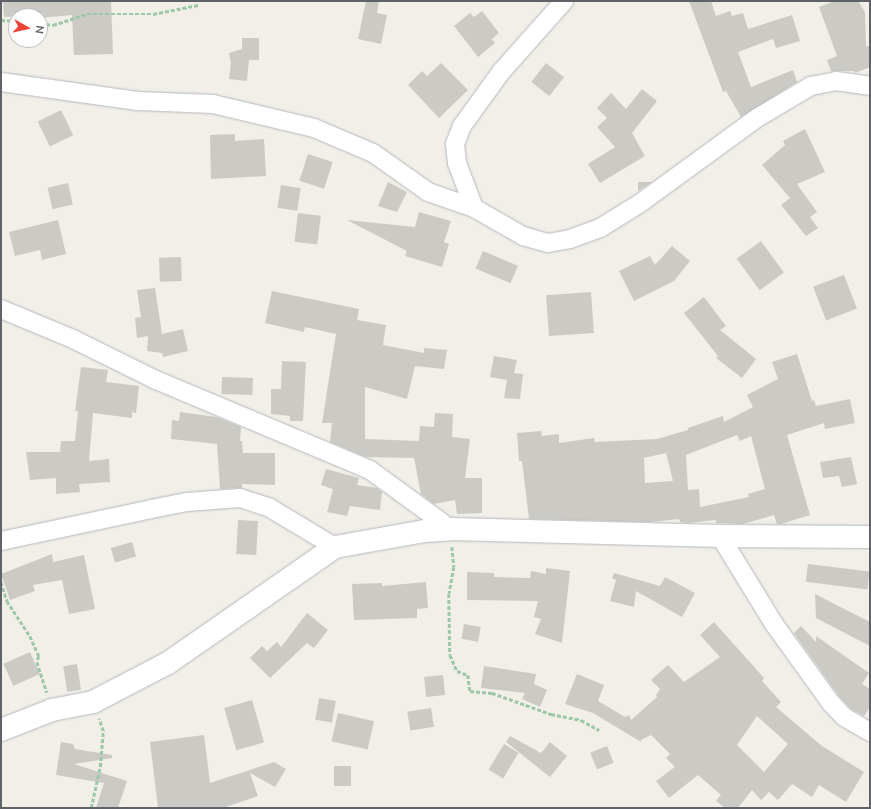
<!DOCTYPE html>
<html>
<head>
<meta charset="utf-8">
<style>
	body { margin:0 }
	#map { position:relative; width:871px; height:809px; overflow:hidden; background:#f1efe8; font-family:"Nunito Sans",sans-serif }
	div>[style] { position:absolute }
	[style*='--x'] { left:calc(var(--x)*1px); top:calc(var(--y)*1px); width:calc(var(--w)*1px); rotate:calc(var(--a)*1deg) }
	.building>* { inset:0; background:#cccac5; transform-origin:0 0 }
	.path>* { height:2.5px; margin-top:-1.25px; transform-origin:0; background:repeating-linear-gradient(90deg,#9cc7a9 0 4px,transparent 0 6px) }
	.roads { filter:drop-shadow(0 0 1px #b5b8bc) drop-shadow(0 0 1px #b5b8bc) }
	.minor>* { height:18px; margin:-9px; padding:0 9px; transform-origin:9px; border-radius:9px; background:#fff }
	.secondary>* { height:22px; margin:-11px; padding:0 11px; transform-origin:11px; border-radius:11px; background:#fff }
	span { translate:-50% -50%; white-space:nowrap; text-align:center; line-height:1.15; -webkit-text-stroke:3px #fff; paint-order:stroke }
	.frame { position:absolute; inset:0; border:2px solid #5f6368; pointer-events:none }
	.north { position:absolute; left:8px; top:8px; width:40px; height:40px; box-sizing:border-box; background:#fff; border:1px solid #bfc1c3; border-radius:50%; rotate:98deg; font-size:11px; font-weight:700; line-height:16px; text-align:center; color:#5f6368 }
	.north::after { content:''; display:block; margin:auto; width:14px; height:18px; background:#ea4335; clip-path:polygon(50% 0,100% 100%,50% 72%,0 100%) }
</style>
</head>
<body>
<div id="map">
	<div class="building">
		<div style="clip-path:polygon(3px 1px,111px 1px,113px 54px,74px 55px,72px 15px,40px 18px,40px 15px,4px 17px)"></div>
		<div style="clip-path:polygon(366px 1px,379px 1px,377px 13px,387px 15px,381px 44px,358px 39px)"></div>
		<div style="clip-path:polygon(689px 1px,711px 1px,716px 16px,730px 11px,732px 16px,743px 13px,748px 29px,792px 15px,800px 41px,776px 48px,773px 39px,738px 52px,751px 87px,793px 70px,797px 82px,741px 117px,726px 91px,723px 92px)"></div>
		<div style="clip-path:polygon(834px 1px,858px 1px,865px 12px,866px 47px,870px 45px,870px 67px,855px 73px,854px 71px,831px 71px,827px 60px,837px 56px,819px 7px)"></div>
		<div style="clip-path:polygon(482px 11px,499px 33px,492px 39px,495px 43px,478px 57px,454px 26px,470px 13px,474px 17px)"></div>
		<div style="clip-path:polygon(242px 38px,259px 38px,259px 60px,249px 60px,247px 81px,229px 79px,231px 63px,229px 53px,242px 49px)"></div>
		<div style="clip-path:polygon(441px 63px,468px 90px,439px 118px,408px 85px,422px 71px,427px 76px)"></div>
		<div style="left:546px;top:63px;width:23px;height:24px;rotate:38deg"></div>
		<div style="clip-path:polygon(642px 89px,657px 101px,632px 133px,645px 156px,600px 183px,588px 164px,615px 147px,597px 127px,607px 118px,597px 108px,611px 93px,626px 109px)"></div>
		<div style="left:61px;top:110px;width:28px;height:26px;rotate:64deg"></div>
		<div style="clip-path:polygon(805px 129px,825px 172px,797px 184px,817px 212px,810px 217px,818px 228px,806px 236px,781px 205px,790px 198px,762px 165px,785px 145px,783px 141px)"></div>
		<div style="clip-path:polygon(235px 134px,235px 141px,264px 139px,266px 176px,211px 179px,210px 135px)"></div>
		<div style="left:308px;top:154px;width:26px;height:28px;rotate:18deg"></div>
		<div style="clip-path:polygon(388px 182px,407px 192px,397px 212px,378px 206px)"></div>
		<div style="clip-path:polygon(638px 182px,652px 182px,638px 191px)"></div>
		<div style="left:68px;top:183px;width:22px;height:21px;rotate:77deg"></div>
		<div style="left:281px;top:185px;width:20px;height:23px;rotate:9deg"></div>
		<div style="clip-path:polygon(419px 212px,451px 221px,444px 242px,449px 244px,442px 267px,405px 256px,407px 251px,347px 220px,415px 227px)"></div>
		<div style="left:298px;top:213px;width:23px;height:29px;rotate:7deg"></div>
		<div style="clip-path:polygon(58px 220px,66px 254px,42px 260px,40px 250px,15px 256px,9px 232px)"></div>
		<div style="left:761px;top:241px;width:39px;height:30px;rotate:54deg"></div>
		<div style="clip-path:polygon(672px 246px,690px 261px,674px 281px,634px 301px,619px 271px,650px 256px,655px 265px)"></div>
		<div style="left:483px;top:251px;width:38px;height:19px;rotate:23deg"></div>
		<div style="left:181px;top:257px;width:24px;height:22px;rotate:88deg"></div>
		<div style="left:844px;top:275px;width:36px;height:33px;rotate:69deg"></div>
		<div style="clip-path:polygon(155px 288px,162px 334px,183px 329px,188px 351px,163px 357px,162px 353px,147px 351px,148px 336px,137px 338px,135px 318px,141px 317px,137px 290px)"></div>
		<div style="clip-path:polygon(272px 291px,359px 309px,357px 320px,386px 325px,383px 345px,424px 353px,424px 348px,447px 350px,444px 369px,415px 366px,407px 399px,365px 387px,365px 439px,419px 441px,420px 426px,434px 427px,435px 413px,453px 414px,452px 437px,470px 439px,465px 478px,482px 478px,482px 513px,457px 514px,455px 500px,434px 504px,421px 494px,414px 458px,366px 457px,330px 442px,332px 423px,322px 423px,336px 334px,305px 327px,304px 332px,265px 323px)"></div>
		<div style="left:591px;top:292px;width:41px;height:45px;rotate:86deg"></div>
		<div style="clip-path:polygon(704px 297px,726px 326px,720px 330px,756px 359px,742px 378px,716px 358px,718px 356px,684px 313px)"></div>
		<div style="clip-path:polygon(evenodd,797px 354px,812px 401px,814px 400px,816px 406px,850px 399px,855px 423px,825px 429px,824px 423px,787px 435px,810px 515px,781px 524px,777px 524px,774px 515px,743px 524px,716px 523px,716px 520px,687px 523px,680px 522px,679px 519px,650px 522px,529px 519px,522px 461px,519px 461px,517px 433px,541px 431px,542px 436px,559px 434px,559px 443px,594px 438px,595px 442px,657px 439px,688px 430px,688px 428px,723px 416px,724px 422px,753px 407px,747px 395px,778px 379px,772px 362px,797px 354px,737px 435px,740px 441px,751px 436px,765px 489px,748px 494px,749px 497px,700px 507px,699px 489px,688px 490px,686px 455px,737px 435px,797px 354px,666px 453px,673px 481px,645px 483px,644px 458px,666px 453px)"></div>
		<div style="clip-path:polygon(494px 356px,517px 360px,514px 373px,523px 374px,520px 399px,504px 398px,507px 380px,490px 377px)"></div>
		<div style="clip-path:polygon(282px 361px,306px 362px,303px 421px,290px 421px,290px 416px,271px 414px,271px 389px,281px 389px)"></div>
		<div style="clip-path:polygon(81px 367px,108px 370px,106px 382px,139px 386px,136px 413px,132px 412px,132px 418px,93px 413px,89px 461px,109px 459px,110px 482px,79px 484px,80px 492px,56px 494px,56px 478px,30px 480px,26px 452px,60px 452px,61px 441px,75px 441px,78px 411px,75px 411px)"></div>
		<div style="left:222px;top:377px;width:31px;height:17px;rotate:2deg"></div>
		<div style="clip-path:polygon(180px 412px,216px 417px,241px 427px,240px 441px,242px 441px,243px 453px,275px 453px,275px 485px,242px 484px,242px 488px,220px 489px,217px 444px,171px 439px,172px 420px,179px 421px)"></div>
		<div style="clip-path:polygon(851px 457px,857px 484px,842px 487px,839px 476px,823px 478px,820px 462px)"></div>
		<div style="clip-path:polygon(326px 469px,359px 478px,357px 485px,377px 488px,382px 492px,380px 510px,350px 506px,347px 516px,327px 512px,333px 489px,321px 485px)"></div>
		<div style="left:238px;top:520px;width:20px;height:34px;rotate:3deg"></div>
		<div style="left:132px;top:542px;width:15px;height:22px;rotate:74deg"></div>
		<div style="clip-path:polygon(52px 554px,53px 562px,84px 555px,95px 609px,69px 614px,62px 580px,33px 585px,35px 591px,10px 600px,1px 574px)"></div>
		<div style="left:808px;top:564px;width:62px;height:18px;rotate:7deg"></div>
		<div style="clip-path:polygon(546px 568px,570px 571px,562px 643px,535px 634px,541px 619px,534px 617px,538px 601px,467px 600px,467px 572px,494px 573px,494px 577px,530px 578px,531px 571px,546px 574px)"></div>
		<div style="clip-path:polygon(614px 573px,660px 586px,665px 577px,695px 593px,682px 617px,636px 591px,634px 607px,610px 601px,616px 580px,612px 578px)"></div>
		<div style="clip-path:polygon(426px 582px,428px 608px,417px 609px,417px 618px,354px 620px,352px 584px,382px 583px,382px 586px)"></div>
		<div style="clip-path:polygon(815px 594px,870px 622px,870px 646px,816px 618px)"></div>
		<div style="clip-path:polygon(307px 613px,328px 630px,314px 648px,307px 643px,270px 678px,250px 658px,262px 646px,267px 651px,277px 642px,281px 647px)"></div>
		<div style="clip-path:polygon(evenodd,714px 622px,764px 678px,762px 681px,781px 702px,776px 707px,822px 746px,864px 772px,846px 802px,819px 785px,812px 797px,792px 784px,778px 800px,769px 792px,761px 800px,752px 790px,738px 808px,725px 808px,716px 801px,721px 795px,698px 775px,669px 798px,656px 781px,675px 767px,666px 758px,670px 754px,651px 735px,641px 740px,641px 742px,593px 713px,565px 704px,577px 674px,604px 685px,598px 701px,625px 717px,629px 715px,631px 720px,657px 697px,656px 695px,660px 689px,651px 680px,668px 665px,684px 682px,720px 657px,700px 635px,714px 622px,757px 716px,788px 744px,764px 772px,737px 745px,757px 716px)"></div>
		<div style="left:464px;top:624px;width:17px;height:15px;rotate:10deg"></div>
		<div style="clip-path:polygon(801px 626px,816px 642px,816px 636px,869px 673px,862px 684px,870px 689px,870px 707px,864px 716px,851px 709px,839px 696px,794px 633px)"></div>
		<div style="left:30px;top:652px;width:24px;height:29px;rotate:66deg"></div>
		<div style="left:77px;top:664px;width:26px;height:14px;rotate:81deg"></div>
		<div style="clip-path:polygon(484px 666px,536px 674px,534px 684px,547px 690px,540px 707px,522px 699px,525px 693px,481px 688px)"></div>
		<div style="left:443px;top:675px;width:20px;height:19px;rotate:84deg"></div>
		<div style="left:319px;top:698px;width:17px;height:22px;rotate:10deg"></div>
		<div style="left:252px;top:700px;width:44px;height:29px;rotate:74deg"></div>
		<div style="left:431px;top:708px;width:19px;height:24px;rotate:81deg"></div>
		<div style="left:338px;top:713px;width:37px;height:29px;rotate:13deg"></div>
		<div style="clip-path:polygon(204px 735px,210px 783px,274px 762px,286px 769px,275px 787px,250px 773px,258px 796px,223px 808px,158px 808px,150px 742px)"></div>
		<div style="clip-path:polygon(510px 736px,541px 753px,550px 742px,567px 756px,550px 777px,506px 742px)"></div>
		<div style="clip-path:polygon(61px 742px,73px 744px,75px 749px,112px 755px,112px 758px,74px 764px,127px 781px,118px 808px,96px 808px,104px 783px,56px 775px)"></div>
		<div style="left:504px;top:744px;width:17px;height:30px;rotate:31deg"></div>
		<div style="left:607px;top:746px;width:18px;height:18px;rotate:68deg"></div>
		<div style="left:334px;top:766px;width:17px;height:20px"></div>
	</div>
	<div class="path">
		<div style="--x:1;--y:20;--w:15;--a:4"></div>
		<div style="--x:40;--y:23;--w:13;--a:9"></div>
		<div style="--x:53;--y:25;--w:36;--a:-18"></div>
		<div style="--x:87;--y:14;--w:66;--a:0"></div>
		<div style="--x:153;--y:14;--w:46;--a:-11.3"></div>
		<div style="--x:452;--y:547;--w:20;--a:84"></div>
		<div style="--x:454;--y:567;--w:27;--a:100"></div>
		<div style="--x:449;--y:594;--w:61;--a:89.1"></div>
		<div style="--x:450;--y:655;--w:17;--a:66"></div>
		<div style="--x:457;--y:671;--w:12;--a:20"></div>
		<div style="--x:468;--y:675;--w:16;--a:83"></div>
		<div style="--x:470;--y:691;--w:22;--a:5"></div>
		<div style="--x:492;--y:693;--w:63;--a:19.6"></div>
		<div style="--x:551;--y:714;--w:31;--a:11"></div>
		<div style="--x:581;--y:720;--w:21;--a:29"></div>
		<div style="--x:1;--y:582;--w:20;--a:72"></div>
		<div style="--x:7;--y:601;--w:42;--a:56.7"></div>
		<div style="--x:30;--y:636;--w:22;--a:66"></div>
		<div style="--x:39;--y:656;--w:6;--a:108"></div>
		<div style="--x:37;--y:662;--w:32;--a:72"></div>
		<div style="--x:91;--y:808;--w:42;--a:-77.6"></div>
		<div style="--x:100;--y:767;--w:36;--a:-85"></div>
		<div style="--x:103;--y:731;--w:13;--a:-108"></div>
	</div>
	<div class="roads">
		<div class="minor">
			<div style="--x:1;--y:82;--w:138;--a:7.9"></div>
			<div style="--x:138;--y:101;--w:75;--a:2.3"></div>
			<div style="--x:213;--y:104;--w:104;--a:13.4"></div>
			<div style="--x:314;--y:128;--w:64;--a:23"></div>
			<div style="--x:373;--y:153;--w:67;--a:35.3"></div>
			<div style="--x:428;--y:192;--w:49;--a:19.2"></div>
			<div style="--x:474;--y:208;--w:56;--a:29.7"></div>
			<div style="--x:523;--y:236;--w:26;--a:16"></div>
			<div style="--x:548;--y:243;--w:22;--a:-10"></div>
			<div style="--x:570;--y:239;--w:32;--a:-20"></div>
			<div style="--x:600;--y:228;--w:46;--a:-31.6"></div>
			<div style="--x:639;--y:204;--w:146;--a:-36.1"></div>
			<div style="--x:757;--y:118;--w:63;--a:-30.7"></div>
			<div style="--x:811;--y:86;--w:25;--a:-11"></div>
			<div style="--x:836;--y:81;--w:34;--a:8"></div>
			<div style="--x:474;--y:208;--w:48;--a:-110.7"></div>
			<div style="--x:457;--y:163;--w:19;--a:-96"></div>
			<div style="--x:455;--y:144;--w:19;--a:-69"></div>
			<div style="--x:462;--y:126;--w:67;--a:-54.2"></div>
			<div style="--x:501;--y:72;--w:95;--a:-48.4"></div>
			<div style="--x:1;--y:309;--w:78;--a:22.6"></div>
			<div style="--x:73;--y:339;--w:93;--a:26.3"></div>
			<div style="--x:156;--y:380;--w:232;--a:22.8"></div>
			<div style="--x:370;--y:470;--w:100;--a:36.1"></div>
			<div style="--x:720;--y:536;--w:103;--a:58.5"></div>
			<div style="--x:774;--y:624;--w:97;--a:54.2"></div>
			<div style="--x:831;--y:703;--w:19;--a:47"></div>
			<div style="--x:844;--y:717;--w:30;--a:30"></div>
			<div style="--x:1;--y:541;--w:153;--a:-12"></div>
			<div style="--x:151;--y:509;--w:37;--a:-11"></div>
			<div style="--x:187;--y:502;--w:53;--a:-4.3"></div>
			<div style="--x:240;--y:498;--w:32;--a:18"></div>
			<div style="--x:270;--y:508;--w:76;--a:31"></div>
		</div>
		<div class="secondary">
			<div style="--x:1;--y:730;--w:55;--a:-21.4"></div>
			<div style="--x:52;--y:710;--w:42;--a:-11"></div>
			<div style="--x:93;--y:702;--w:85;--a:-27.5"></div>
			<div style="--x:168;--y:663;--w:203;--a:-34.8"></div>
			<div style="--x:335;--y:547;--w:91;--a:-10.1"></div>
			<div style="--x:425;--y:531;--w:26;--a:-4"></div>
			<div style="--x:451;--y:529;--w:269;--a:1.5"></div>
			<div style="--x:720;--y:536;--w:150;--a:0.4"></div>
		</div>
	</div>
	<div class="frame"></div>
	<div class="north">N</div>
</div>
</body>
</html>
